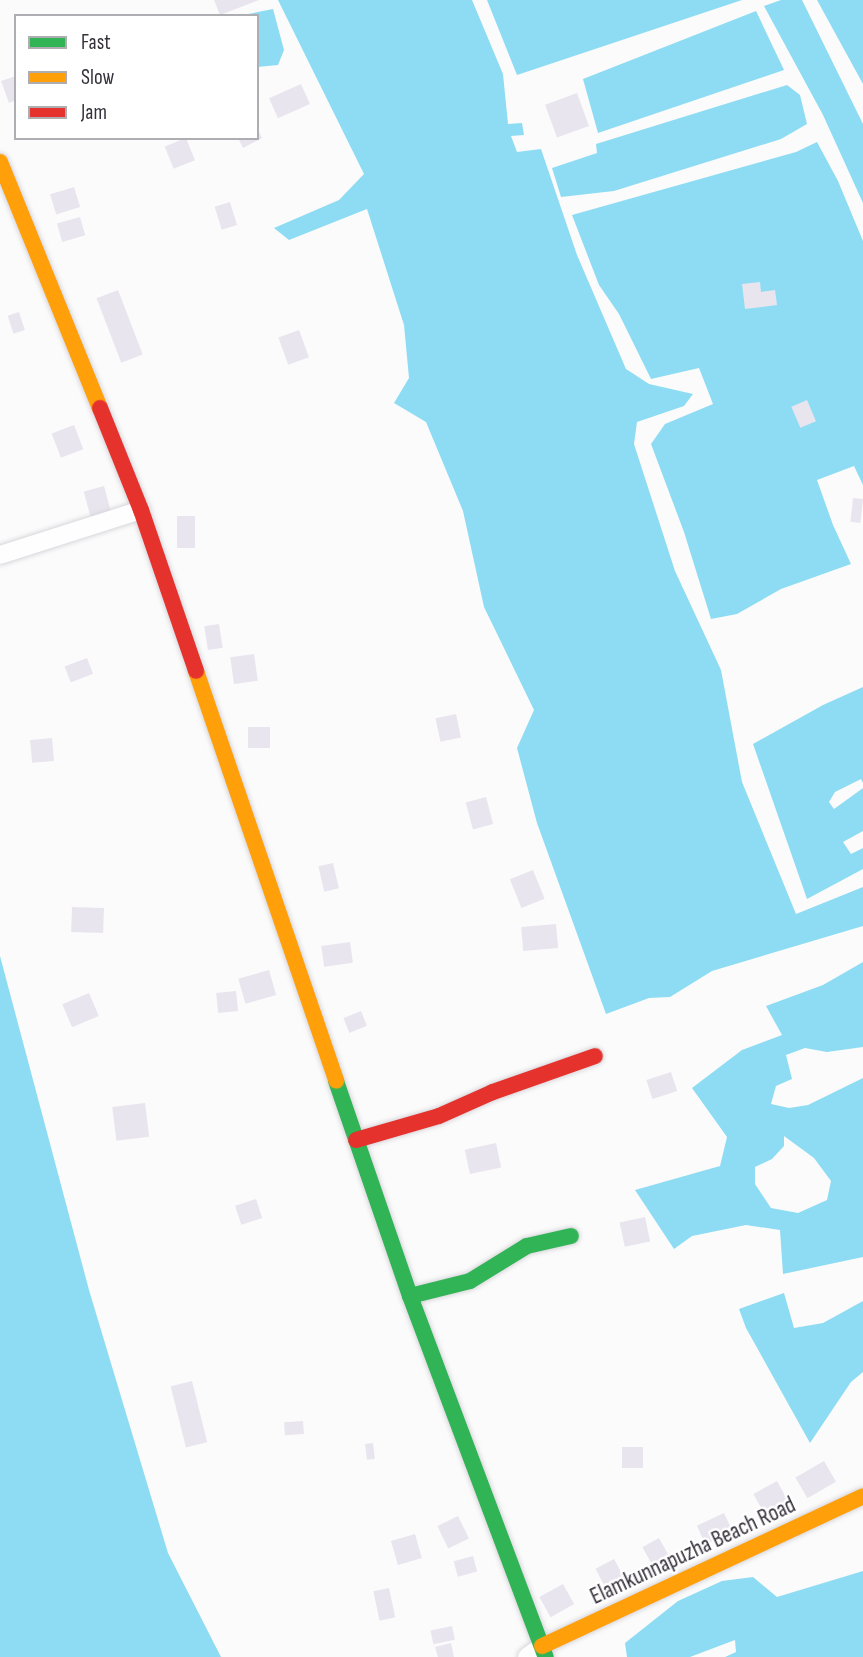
<!DOCTYPE html>
<html>
<head>
<meta charset="utf-8">
<style>
	body { margin:0 }
	#map { position:relative; width:863px; height:1657px; overflow:hidden; background:#fbfbfb; font-family:"Sofia Sans Condensed",sans-serif }
	div>[style] { position:absolute }
	[style*='--x'] { left:calc(var(--x)*1px); top:calc(var(--y)*1px); width:calc(var(--w)*1px); rotate:calc(var(--a)*1deg) }
	.water>* { inset:0; background:#8ddcf3 }
	.building>* { inset:0; background:#e9e5ef; transform-origin:0 0 }
	.roads { filter:drop-shadow(0 0 2px #d8d6db) drop-shadow(0 0 2px #d8d6db) }
	.street>* { height:18px; margin:-9px; padding:0 9px; transform-origin:9px; border-radius:9px; background:#fefefe }
	.fast>* { height:16px; margin:-8px; padding:0 8px; transform-origin:8px; border-radius:8px; background:#30b455 }
	.slow>* { height:16px; margin:-8px; padding:0 8px; transform-origin:8px; border-radius:8px; background:#ff9f0a }
	.jam>* { height:16px; margin:-8px; padding:0 8px; transform-origin:8px; border-radius:8px; background:#e5322d }
	span { translate:-50% -50%; white-space:nowrap; text-align:center; line-height:1.15; -webkit-text-stroke:5px #fff; paint-order:stroke }
	.street-label { font-size:23px; color:#35313b }
	.legend { position:absolute; left:14px; top:14px; width:245px; height:126px; box-sizing:border-box; background:#fff; border:2px solid #aeadb1; margin:0; padding:9px 12px; list-style:none; font-size:21px; color:#35313b }
	.legend li { display:flex; align-items:center; gap:14px; height:35px }
	.legend b { width:35px; border:2px solid #aeadb1 }
</style>
</head>
<body>
<div id="map">
	<div class="water">
		<div style="clip-path:polygon(278px 0,472px 0,503px 74px,508px 124px,522px 123px,524px 135px,511px 136px,517px 152px,541px 149px,577px 255px,626px 369px,649px 384px,693px 394px,684px 406px,637px 422px,634px 444px,675px 571px,721px 670px,742px 782px,796px 914px,863px 887px,863px 926px,712px 971px,670px 997px,649px 998px,606px 1014px,537px 823px,517px 748px,534px 710px,484px 607px,463px 511px,426px 422px,394px 403px,409px 378px,404px 325px,367px 209px,289px 240px,274px 228px,339px 200px,364px 174px)"></div>
		<div style="clip-path:polygon(487px 0,742px 0,517px 75px)"></div>
		<div style="clip-path:polygon(781px 0,802px 0,863px 124px,863px 203px,823px 115px,764px 6px)"></div>
		<div style="clip-path:polygon(817px 0,863px 0,863px 84px)"></div>
		<div style="clip-path:polygon(273px 9px,284px 50px,278px 65px,257px 67px,257px 16px,238px 16px)"></div>
		<div style="clip-path:polygon(756px 11px,784px 70px,598px 133px,583px 79px)"></div>
		<div style="clip-path:polygon(787px 85px,800px 95px,807px 124px,781px 139px,614px 191px,561px 197px,552px 168px,597px 153px,596px 144px)"></div>
		<div style="clip-path:polygon(817px 142px,838px 181px,863px 241px,863px 485px,854px 466px,817px 480px,833px 525px,851px 564px,781px 589px,737px 614px,711px 619px,684px 532px,651px 444px,665px 424px,713px 404px,699px 368px,651px 379px,619px 314px,599px 285px,572px 215px,796px 152px)"></div>
		<div style="clip-path:polygon(863px 687px,863px 783px,861px 779px,835px 792px,829px 802px,834px 809px,863px 788px,863px 831px,843px 842px,851px 854px,863px 848px,863px 869px,807px 899px,753px 744px,823px 705px)"></div>
		<div style="clip-path:polygon(0 956px,89px 1290px,168px 1553px,221px 1657px,0 1657px)"></div>
		<div style="clip-path:polygon(evenodd,863px 962px,863px 1047px,827px 1052px,805px 1048px,786px 1055px,792px 1079px,776px 1086px,771px 1104px,789px 1108px,808px 1105px,863px 1078px,863px 1257px,783px 1274px,780px 1230px,746px 1225px,692px 1236px,674px 1249px,635px 1190px,720px 1166px,727px 1137px,692px 1088px,742px 1050px,782px 1035px,766px 1006px,823px 985px,863px 962px,784px 1136px,814px 1158px,831px 1181px,827px 1200px,798px 1213px,771px 1208px,755px 1184px,755px 1167px,772px 1159px,784px 1146px,784px 1136px)"></div>
		<div style="clip-path:polygon(784px 1293px,794px 1328px,823px 1323px,863px 1301px,863px 1372px,851px 1382px,810px 1443px,746px 1328px,739px 1309px)"></div>
		<div style="clip-path:polygon(863px 1571px,863px 1657px,725px 1657px,736px 1652px,735px 1640px,690px 1657px,627px 1657px,625px 1643px,678px 1601px,722px 1581px,753px 1577px,777px 1597px)"></div>
	</div>
	<div class="building">
		<div style="clip-path:polygon(214px 0,259px 0,220px 15px)"></div>
		<div style="clip-path:polygon(16px 76px,16px 100px,9px 103px,1px 81px)"></div>
		<div style="left:301px;top:84px;width:22px;height:35px;rotate:66deg"></div>
		<div style="left:577px;top:93px;width:35px;height:34px;rotate:70deg"></div>
		<div style="clip-path:polygon(257px 128px,262px 138px,243px 148px,238px 138px,257px 138px)"></div>
		<div style="left:186px;top:138px;width:24px;height:23px;rotate:68deg"></div>
		<div style="left:74px;top:187px;width:21px;height:25px;rotate:73deg"></div>
		<div style="left:230px;top:202px;width:24px;height:16px;rotate:73deg"></div>
		<div style="left:80px;top:217px;width:19px;height:24px;rotate:74deg"></div>
		<div style="clip-path:polygon(760px 282px,761px 292px,775px 290px,777px 305px,745px 309px,742px 284px)"></div>
		<div style="left:118px;top:290px;width:69px;height:23px;rotate:69deg"></div>
		<div style="left:19px;top:312px;width:19px;height:12px;rotate:72deg"></div>
		<div style="left:299px;top:330px;width:29px;height:22px;rotate:70deg"></div>
		<div style="left:807px;top:400px;width:23px;height:17px;rotate:67deg"></div>
		<div style="left:74px;top:425px;width:26px;height:24px;rotate:69deg"></div>
		<div style="left:104px;top:486px;width:30px;height:21px;rotate:75deg"></div>
		<div style="left:853px;top:498px;width:10px;height:24px;rotate:6deg"></div>
		<div style="left:177px;top:516px;width:18px;height:32px"></div>
		<div style="left:219px;top:624px;width:24px;height:15px;rotate:81deg"></div>
		<div style="left:254px;top:654px;width:27px;height:24px;rotate:82deg"></div>
		<div style="left:87px;top:658px;width:17px;height:24px;rotate:69deg"></div>
		<div style="left:456px;top:714px;width:24px;height:21px;rotate:78deg"></div>
		<div style="left:270px;top:727px;width:21px;height:22px;rotate:90deg"></div>
		<div style="left:52px;top:738px;width:23px;height:22px;rotate:85deg"></div>
		<div style="left:486px;top:797px;width:28px;height:21px;rotate:75deg"></div>
		<div style="left:333px;top:863px;width:26px;height:15px;rotate:77deg"></div>
		<div style="left:533px;top:870px;width:31px;height:25px;rotate:68deg"></div>
		<div style="left:72px;top:907px;width:32px;height:25px;rotate:2deg"></div>
		<div style="left:556px;top:924px;width:24px;height:35px;rotate:85deg"></div>
		<div style="left:350px;top:942px;width:21px;height:29px;rotate:82deg"></div>
		<div style="left:269px;top:970px;width:26px;height:32px;rotate:74deg"></div>
		<div style="left:236px;top:991px;width:20px;height:20px;rotate:84deg"></div>
		<div style="left:89px;top:993px;width:25px;height:29px;rotate:67deg"></div>
		<div style="left:361px;top:1011px;width:16px;height:19px;rotate:68deg"></div>
		<div style="left:671px;top:1072px;width:20px;height:26px;rotate:72deg"></div>
		<div style="left:145px;top:1103px;width:34px;height:33px;rotate:83deg"></div>
		<div style="left:496px;top:1143px;width:25px;height:32px;rotate:78deg"></div>
		<div style="left:256px;top:1199px;width:20px;height:22px;rotate:72deg"></div>
		<div style="left:645px;top:1217px;width:25px;height:26px;rotate:78deg"></div>
		<div style="left:192px;top:1381px;width:63px;height:22px;rotate:76deg"></div>
		<div style="left:303px;top:1421px;width:13px;height:19px;rotate:86deg"></div>
		<div style="left:373px;top:1443px;width:16px;height:8px;rotate:83deg"></div>
		<div style="left:622px;top:1447px;width:21px;height:21px"></div>
		<div style="left:824px;top:1461px;width:24px;height:33px;rotate:60deg"></div>
		<div style="left:777px;top:1481px;width:26px;height:27px;rotate:61deg"></div>
		<div style="left:724px;top:1513px;width:21px;height:30px;rotate:65deg"></div>
		<div style="left:458px;top:1516px;width:25px;height:23px;rotate:64deg"></div>
		<div style="left:415px;top:1534px;width:25px;height:25px;rotate:74deg"></div>
		<div style="left:659px;top:1538px;width:21px;height:19px;rotate:61deg"></div>
		<div style="left:473px;top:1556px;width:16px;height:20px;rotate:75deg"></div>
		<div style="left:614px;top:1559px;width:27px;height:21px;rotate:62deg"></div>
		<div style="left:563px;top:1584px;width:23px;height:27px;rotate:61deg"></div>
		<div style="left:389px;top:1588px;width:30px;height:16px;rotate:78deg"></div>
		<div style="left:452px;top:1626px;width:14px;height:22px;rotate:78deg"></div>
		<div style="clip-path:polygon(451px 1643px,454px 1657px,438px 1657px,435px 1647px)"></div>
	</div>
	<div class="roads">
		<div class="street">
			<div style="--x:0;--y:555;--w:148;--a:-17.7"></div>
			<div style="--x:527;--y:1657;--w:19;--a:-36"></div>
		</div>
		<div class="fast">
			<div style="--x:336;--y:1081;--w:227;--a:71"></div>
			<div style="--x:410;--y:1296;--w:386;--a:69.4"></div>
			<div style="--x:410;--y:1296;--w:62;--a:-14"></div>
			<div style="--x:470;--y:1281;--w:67;--a:-31.6"></div>
			<div style="--x:527;--y:1246;--w:45;--a:-12.8"></div>
		</div>
		<div class="slow">
			<div style="--x:0;--y:162;--w:266;--a:67.9"></div>
			<div style="--x:196;--y:671;--w:433;--a:71.1"></div>
			<div style="--x:542;--y:1646;--w:354;--a:-25"></div>
		</div>
		<div class="jam">
			<div style="--x:100;--y:408;--w:110;--a:68.1"></div>
			<div style="--x:141;--y:510;--w:170;--a:71.1"></div>
			<div style="--x:356;--y:1140;--w:86;--a:-16.1"></div>
			<div style="--x:439;--y:1116;--w:59;--a:-24"></div>
			<div style="--x:493;--y:1092;--w:108;--a:-19.4"></div>
		</div>
	</div>
	<div class="street-label">
		<span style="left:693px;top:1551px;rotate:-25deg">Elamkunnapuzha Beach Road</span>
	</div>
	<ul class="legend">
	<li><b style="height:9px;background:#30b455"></b>Fast</li>
	<li><b style="height:9px;background:#ff9f0a"></b>Slow</li>
	<li><b style="height:9px;background:#e5322d"></b>Jam</li>
	</ul>
</div>
</body>
</html>
